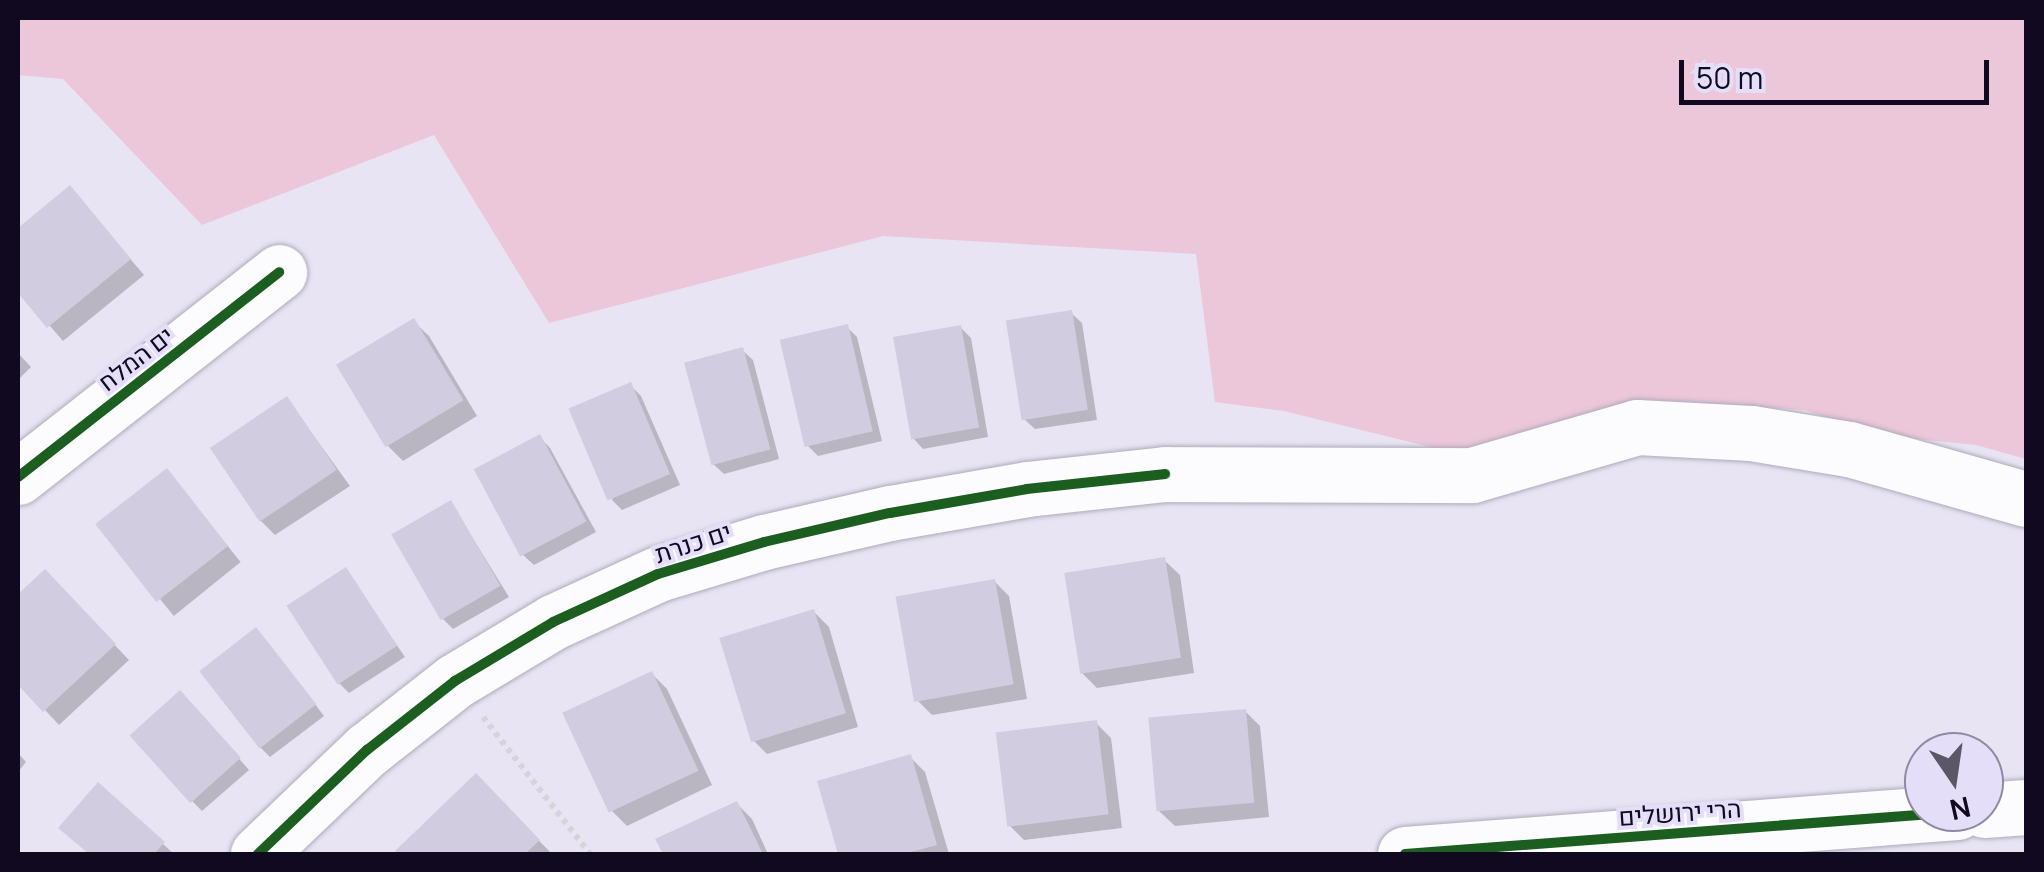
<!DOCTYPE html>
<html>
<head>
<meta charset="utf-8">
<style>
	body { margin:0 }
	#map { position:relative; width:2044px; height:872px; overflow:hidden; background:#e8e4f3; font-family:Manrope,Heebo,sans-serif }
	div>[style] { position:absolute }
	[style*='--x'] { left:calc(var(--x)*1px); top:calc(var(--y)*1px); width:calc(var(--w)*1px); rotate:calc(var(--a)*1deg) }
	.green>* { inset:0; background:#ecc6d9 }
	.shadow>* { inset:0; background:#0003; transform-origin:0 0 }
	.building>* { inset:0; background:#d2cce0; transform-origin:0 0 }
	.path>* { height:6px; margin-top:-3px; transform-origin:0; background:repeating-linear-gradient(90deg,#d5d4da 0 5px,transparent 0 10px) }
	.roads { filter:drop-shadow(0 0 2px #afaabb) drop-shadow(0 0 2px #afaabb) }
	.minor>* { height:55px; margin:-27.5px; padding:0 27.5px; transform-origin:27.5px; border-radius:27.5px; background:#fcfbfd }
	.cycleway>* { height:10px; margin:-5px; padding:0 5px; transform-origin:5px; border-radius:5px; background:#1b5e20 }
	span { translate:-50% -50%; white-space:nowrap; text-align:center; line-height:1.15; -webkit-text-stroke:8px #e5def9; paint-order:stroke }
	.street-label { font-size:25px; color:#11091f }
	.frame { position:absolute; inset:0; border:20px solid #11091f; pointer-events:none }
	.north { position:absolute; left:1904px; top:732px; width:100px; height:100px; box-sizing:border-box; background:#e5def9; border:2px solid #9089a2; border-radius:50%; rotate:167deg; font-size:28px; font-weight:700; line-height:40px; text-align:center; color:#11091f }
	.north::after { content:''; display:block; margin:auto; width:35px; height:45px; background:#5c5669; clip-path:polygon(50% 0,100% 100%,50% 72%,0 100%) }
	.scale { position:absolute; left:1679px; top:60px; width:310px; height:45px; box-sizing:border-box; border:5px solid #11091f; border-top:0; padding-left:12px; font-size:30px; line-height:35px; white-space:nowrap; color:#11091f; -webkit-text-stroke:8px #e5def9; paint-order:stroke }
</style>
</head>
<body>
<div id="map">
	<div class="green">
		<div style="clip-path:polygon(18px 18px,2026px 18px,2026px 459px,1976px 445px,1876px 435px,1805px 410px,1666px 401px,1463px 455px,1284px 411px,1215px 402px,1196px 254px,883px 236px,549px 323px,434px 135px,202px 225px,63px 79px,18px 75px)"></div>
	</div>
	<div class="shadow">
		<div style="clip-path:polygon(70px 188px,144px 275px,63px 341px,18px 289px,18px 231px)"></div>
		<div style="clip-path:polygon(1071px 313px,1082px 323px,1097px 420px,1035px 429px,1024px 419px)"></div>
		<div style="clip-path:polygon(414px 322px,429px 336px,477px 416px,403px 461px,388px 446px)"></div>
		<div style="clip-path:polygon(847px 327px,857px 337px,882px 441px,818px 456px,808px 446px)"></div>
		<div style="clip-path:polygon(960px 327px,971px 338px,988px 437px,923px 449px,913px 438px)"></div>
		<div style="clip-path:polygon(742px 350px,753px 360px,779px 459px,724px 474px,713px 464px)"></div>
		<div style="clip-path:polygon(18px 353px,31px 367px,18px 380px)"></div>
		<div style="clip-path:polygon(630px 385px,641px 396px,680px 485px,622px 510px,612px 500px)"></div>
		<div style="clip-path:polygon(287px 399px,350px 486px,275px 535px,260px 520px)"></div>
		<div style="clip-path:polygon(540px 438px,550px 448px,596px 532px,534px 565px,523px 555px,478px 471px)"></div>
		<div style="left:167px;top:471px;width:117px;height:86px;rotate:51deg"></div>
		<div style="clip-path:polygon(451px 503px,509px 597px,453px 629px,443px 619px)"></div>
		<div style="clip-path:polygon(1164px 560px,1180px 575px,1194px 673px,1097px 688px,1082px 673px)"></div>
		<div style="clip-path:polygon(345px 570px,405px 657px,349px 693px,338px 682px)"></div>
		<div style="clip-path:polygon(45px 572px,129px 660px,59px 725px,18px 681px,18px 598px)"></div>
		<div style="clip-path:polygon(994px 581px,1009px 596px,1027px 699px,932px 715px,917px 700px)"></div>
		<div style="clip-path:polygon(814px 612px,829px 627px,858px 727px,767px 754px,752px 739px)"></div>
		<div style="clip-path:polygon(266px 640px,324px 716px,270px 757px,260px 747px)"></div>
		<div style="clip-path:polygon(652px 674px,667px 689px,712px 785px,627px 826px,612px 811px)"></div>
		<div style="clip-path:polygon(190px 703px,249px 770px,202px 811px,192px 801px)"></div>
		<div style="clip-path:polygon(1245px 711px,1260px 726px,1269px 817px,1175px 826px,1159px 811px)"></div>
		<div style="clip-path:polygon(1096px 723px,1111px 738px,1122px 828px,1024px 840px,1009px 825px)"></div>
		<div style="clip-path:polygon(18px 753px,26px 762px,18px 772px)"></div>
		<div style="clip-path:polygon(910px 757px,925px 772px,949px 854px,841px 854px,820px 782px)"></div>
		<div style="clip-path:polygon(476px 776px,552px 854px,402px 854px,399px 851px)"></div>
		<div style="clip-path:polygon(737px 804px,752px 819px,768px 854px,665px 854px,659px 840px)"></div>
		<div style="clip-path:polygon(72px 838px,163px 844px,174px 854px,91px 854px)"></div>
	</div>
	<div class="building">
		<div style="clip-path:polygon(70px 185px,131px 259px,47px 328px,18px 293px,18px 228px)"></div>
		<div style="left:1072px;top:310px;width:101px;height:67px;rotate:81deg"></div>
		<div style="left:414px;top:318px;width:96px;height:91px;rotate:59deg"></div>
		<div style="left:848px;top:324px;width:110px;height:70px;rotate:77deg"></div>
		<div style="left:961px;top:325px;width:104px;height:69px;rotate:80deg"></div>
		<div style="left:743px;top:347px;width:106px;height:61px;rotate:75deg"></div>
		<div style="left:631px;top:382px;width:100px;height:68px;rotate:67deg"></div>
		<div style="left:287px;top:396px;width:89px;height:93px;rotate:56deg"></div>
		<div style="left:540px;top:434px;width:99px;height:75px;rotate:62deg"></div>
		<div style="left:167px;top:468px;width:99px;height:91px;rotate:52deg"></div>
		<div style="left:451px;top:500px;width:99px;height:69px;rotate:60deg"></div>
		<div style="left:1165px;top:557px;width:102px;height:102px;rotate:81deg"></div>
		<div style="left:346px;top:567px;width:94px;height:71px;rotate:57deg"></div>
		<div style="clip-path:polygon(45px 569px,116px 644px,43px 712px,18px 685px,18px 594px)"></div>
		<div style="left:995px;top:579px;width:107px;height:101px;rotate:80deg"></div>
		<div style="left:814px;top:609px;width:109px;height:99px;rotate:73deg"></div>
		<div style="left:256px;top:627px;width:98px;height:72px;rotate:52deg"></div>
		<div style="left:652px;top:671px;width:110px;height:99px;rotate:65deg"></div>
		<div style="left:180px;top:690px;width:91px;height:68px;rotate:48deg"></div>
		<div style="left:1246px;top:709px;width:94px;height:98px;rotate:85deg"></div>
		<div style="left:1097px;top:720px;width:95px;height:102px;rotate:83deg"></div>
		<div style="clip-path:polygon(911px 754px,937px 845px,904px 854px,838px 854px,817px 781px)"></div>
		<div style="clip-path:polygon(476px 773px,540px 840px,525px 854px,399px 854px,395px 851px)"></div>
		<div style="clip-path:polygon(98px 782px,165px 842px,154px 854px,89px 854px,58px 828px)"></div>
		<div style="clip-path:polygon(737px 801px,763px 854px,663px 854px,655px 839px)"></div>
	</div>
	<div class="path">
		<div style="--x:483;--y:717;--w:174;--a:52"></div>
	</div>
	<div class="roads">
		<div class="minor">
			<div style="--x:18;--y:477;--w:332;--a:-38.1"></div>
			<div style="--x:1984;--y:810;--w:42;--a:-4.1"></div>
			<div style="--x:258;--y:854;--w:151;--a:-43.7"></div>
			<div style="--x:367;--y:750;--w:112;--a:-38.1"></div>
			<div style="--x:455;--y:681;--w:114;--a:-31"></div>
			<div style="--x:553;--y:622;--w:115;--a:-24.6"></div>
			<div style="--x:658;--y:574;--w:111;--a:-16.8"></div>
			<div style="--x:764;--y:542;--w:129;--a:-13"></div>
			<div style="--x:890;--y:513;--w:139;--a:-9.9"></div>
			<div style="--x:1027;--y:489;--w:139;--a:-6.2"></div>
			<div style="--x:1165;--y:474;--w:307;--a:0.2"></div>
			<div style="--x:1472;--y:475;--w:172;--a:-16.2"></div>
			<div style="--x:1637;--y:427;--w:114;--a:3"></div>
			<div style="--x:1751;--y:433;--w:99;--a:9.3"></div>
			<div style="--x:1849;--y:449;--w:184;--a:15.8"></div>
			<div style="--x:1405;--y:854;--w:554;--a:-4.35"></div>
		</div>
	</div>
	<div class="cycleway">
		<div style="--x:18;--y:477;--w:332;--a:-38.1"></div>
		<div style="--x:258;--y:854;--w:151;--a:-43.7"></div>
		<div style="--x:367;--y:750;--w:112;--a:-38.1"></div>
		<div style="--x:455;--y:681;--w:114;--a:-31"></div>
		<div style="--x:553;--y:622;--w:115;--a:-24.6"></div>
		<div style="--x:658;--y:574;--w:111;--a:-16.8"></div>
		<div style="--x:764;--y:542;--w:129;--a:-13"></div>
		<div style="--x:890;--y:513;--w:139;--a:-9.9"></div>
		<div style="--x:1027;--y:489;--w:139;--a:-6.2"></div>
		<div style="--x:1405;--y:854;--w:554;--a:-4.35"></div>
	</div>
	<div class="street-label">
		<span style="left:136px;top:359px;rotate:-38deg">ים המלח</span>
		<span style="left:693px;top:543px;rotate:-18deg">ים כנרת</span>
		<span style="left:1680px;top:813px;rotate:-4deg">הרי ירושלים</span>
	</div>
	<div class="frame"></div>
	<div class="north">N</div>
	<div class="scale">50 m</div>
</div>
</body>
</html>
